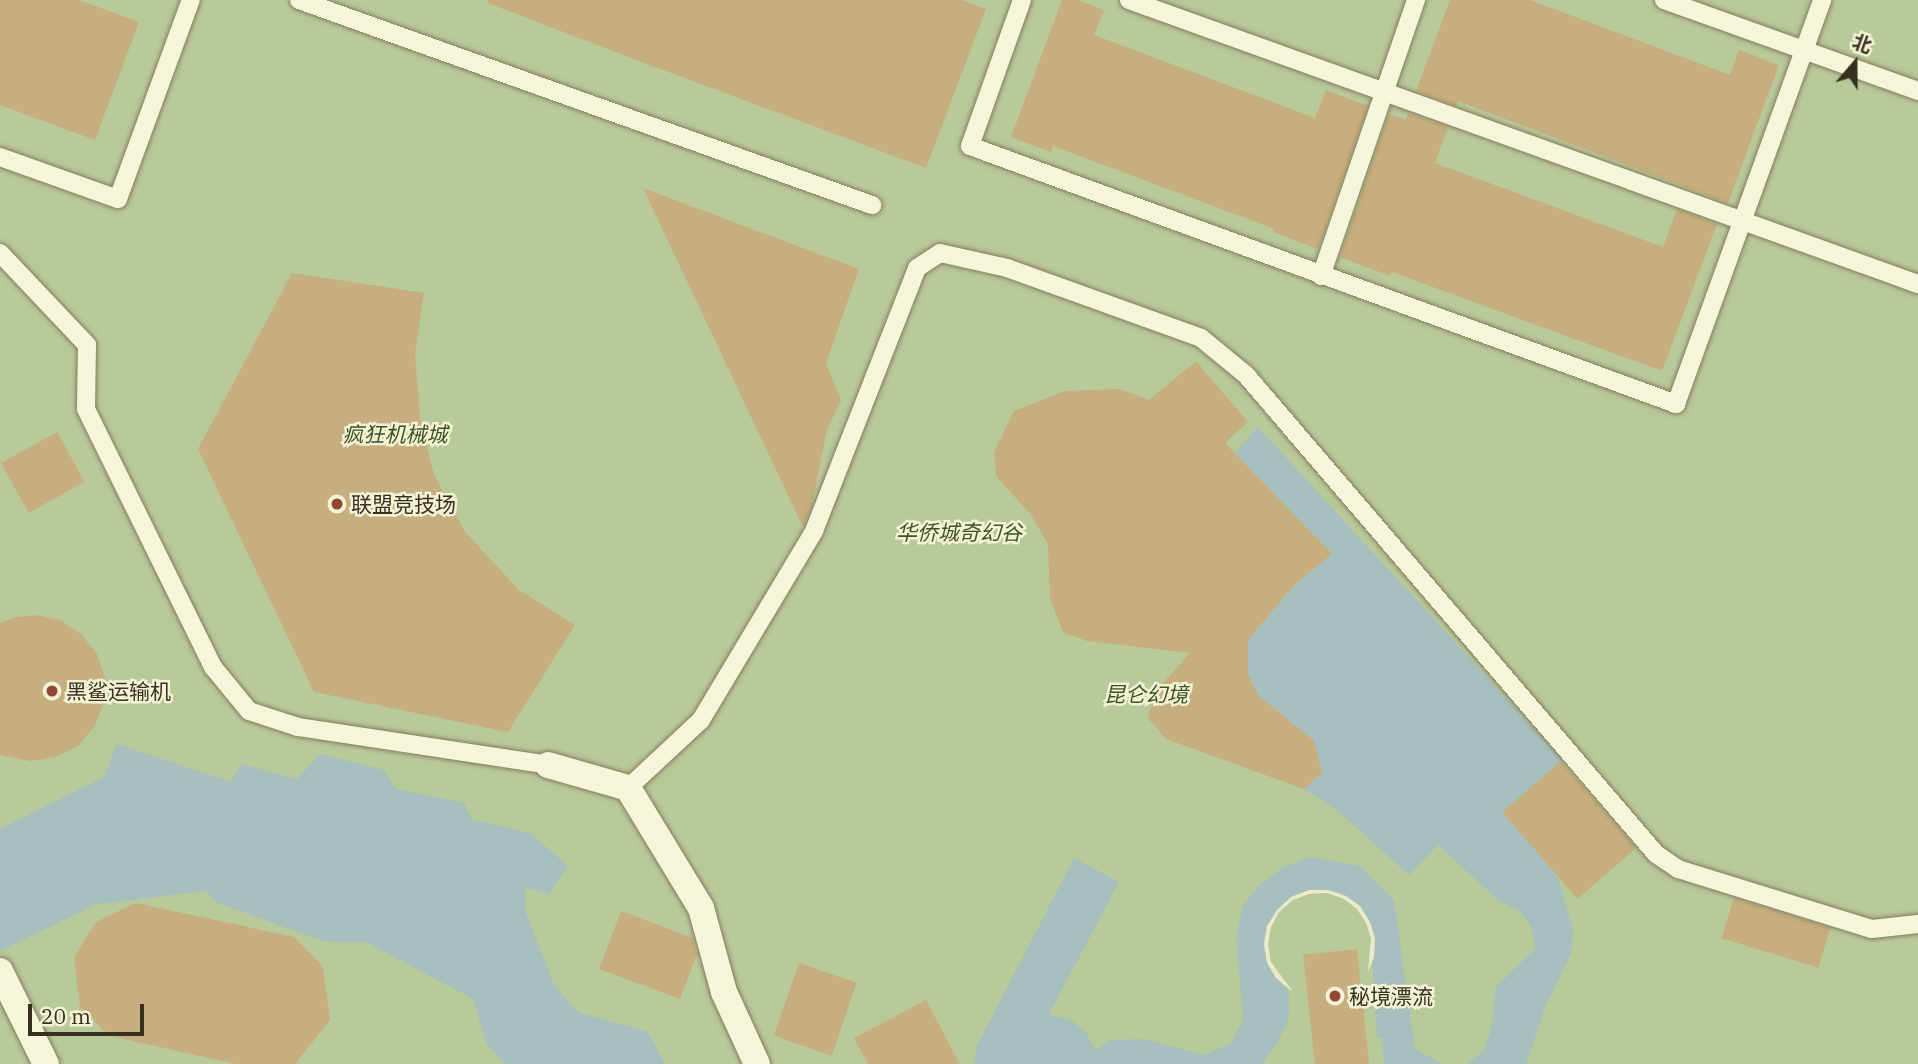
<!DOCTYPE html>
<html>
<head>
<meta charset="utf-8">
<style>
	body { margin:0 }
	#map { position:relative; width:1918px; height:1064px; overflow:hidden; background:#ece9c6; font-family:"IBM Plex Serif","Noto Sans SC",serif }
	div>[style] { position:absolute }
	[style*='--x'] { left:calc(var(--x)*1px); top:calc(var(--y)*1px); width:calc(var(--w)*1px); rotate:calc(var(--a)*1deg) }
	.green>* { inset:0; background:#b8c99a; transform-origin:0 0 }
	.water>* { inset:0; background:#a7bfbe }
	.pier>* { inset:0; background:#ece9c6 }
	.building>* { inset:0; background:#c7ae7e; transform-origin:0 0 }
	.roads { filter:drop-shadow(0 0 2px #867c5d) drop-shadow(0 0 2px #867c5d) }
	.service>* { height:18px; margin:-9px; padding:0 9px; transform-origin:9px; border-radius:9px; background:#f7f5d9 }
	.pedestrian>* { height:26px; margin:-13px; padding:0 13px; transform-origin:13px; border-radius:13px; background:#f7f5d9 }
	.dots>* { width:19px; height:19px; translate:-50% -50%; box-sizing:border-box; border:4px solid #f3f2d5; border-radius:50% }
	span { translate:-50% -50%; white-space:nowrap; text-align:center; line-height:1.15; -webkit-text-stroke:5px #f3f2d5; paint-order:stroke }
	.park-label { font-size:21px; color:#3d5227; font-style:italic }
	.poi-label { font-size:21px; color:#373020 }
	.left { translate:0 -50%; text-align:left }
	.north { position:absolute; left:1820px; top:28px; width:70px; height:70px; -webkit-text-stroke:5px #f3f2d5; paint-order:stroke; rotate:20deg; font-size:19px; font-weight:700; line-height:28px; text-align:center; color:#373020 }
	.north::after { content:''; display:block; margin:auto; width:24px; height:32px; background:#373020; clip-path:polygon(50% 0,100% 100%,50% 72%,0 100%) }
	.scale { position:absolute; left:28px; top:1004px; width:116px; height:32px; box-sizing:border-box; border:4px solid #373020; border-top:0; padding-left:9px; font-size:21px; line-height:24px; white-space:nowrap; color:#373020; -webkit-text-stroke:5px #f3f2d5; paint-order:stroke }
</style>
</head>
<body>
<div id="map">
	<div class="green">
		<div style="left:0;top:0;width:1918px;height:1064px"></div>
	</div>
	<div class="water">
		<div style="clip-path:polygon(1258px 427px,1563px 760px,1502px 812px,1557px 876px,1573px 928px,1571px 954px,1545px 1007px,1526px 1064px,1467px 1064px,1483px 1051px,1491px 1030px,1496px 987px,1535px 949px,1532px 928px,1520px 911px,1499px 901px,1438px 845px,1409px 875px,1337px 810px,1304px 789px,1314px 741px,1258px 695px,1248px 674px,1248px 640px,1294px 585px,1332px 554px,1235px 453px)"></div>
		<div style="clip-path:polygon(117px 744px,231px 782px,241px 764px,297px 779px,320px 754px,384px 770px,396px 789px,464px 803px,471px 819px,530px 833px,568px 866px,549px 894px,525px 887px,526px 913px,554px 985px,578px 1012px,648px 1032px,665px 1064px,505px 1064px,487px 1045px,473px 999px,366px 942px,326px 942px,218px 903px,205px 891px,97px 904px,0 951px,0 829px,104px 777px)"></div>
		<div style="clip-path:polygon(1311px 857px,1361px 866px,1394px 901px,1415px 1049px,1442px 1064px,1384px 1064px,1382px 1038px,1377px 1038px,1370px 922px,1360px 906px,1346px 896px,1328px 890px,1309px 890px,1277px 910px,1264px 944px,1276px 978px,1289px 991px,1289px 1017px,1279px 1040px,1262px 1064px,974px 1064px,976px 1048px,1074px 858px,1119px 882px,1049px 1014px,1072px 1021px,1086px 1032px,1095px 1050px,1112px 1040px,1143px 1039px,1204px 1055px,1231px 1044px,1243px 1018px,1236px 936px,1243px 906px,1258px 886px,1282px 868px)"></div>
	</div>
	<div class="pier">
		<div style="clip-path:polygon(1309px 890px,1328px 890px,1346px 896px,1360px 906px,1370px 922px,1375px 938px,1374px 957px,1368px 972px,1371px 939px,1366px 923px,1357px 909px,1344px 899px,1327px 893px,1309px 894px,1293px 900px,1279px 912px,1271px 927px,1268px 944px,1271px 962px,1293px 992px,1276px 978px,1267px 963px,1264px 944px,1267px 926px,1277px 910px,1291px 897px)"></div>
	</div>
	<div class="building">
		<div style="clip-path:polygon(0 0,79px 0,139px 22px,95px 140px,0 105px)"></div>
		<div style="clip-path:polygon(488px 0,962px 0,986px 9px,926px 168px,647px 64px,488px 3px)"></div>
		<div style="clip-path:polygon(1062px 0,1078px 0,1104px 10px,1094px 35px,1315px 118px,1326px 90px,1368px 106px,1318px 249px,1273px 232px,1275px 229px,1053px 146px,1051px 152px,1011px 137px)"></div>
		<div style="clip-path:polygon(1450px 0,1530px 0,1730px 75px,1739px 50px,1779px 65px,1728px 203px,1458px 101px,1456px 106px,1416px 91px)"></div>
		<div style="clip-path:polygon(1408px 113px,1448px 127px,1435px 163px,1663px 247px,1677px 209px,1717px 224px,1662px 371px,1392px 272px,1390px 276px,1340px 257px,1389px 114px,1406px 120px)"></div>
		<div style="clip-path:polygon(643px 188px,859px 269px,826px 363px,841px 400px,827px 430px,812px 504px,803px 527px)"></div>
		<div style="clip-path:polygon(292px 273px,424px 293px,415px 354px,420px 417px,434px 475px,466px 533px,519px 590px,575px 625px,508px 732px,314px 692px,198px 449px)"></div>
		<div style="clip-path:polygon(1196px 361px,1248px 422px,1225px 443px,1332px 554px,1294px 585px,1248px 640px,1248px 674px,1258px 695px,1314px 741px,1322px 773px,1304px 789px,1166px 739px,1148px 718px,1155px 692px,1190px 653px,1087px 641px,1063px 632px,1050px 599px,1048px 544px,1031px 515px,996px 476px,994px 452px,1014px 411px,1065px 391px,1120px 389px,1149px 400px)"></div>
		<div style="left:57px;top:432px;width:57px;height:64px;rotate:61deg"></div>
		<div style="clip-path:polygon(35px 615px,60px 620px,81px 634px,97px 654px,105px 678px,104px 703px,94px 727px,78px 746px,55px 757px,30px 761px,0 755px,0 624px,12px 618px)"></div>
		<div style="left:1561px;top:761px;width:115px;height:78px;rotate:49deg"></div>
		<div style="left:1734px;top:898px;width:101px;height:42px;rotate:17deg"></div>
		<div style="clip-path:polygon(136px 903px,294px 937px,323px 967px,330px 1020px,295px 1064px,236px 1064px,110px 1036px,80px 1007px,74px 957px,96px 922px)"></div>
		<div style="clip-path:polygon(621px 911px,693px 938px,697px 954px,680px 999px,599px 969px)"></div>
		<div style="left:1357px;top:949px;width:116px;height:54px;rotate:84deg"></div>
		<div style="left:799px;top:963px;width:61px;height:77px;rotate:19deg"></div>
		<div style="clip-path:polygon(926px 1000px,960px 1064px,868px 1064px,854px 1038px)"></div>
	</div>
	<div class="roads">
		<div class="service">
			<div style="--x:299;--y:0;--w:609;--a:19.69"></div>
			<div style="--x:1022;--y:0;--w:155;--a:109.6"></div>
			<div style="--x:970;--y:146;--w:752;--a:20.07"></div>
			<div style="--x:1676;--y:404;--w:430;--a:-70.1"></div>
			<div style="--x:1129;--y:0;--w:839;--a:19.8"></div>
			<div style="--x:1664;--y:0;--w:270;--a:19.7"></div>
			<div style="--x:0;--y:157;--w:125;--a:19.6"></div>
			<div style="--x:118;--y:199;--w:212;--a:-69.9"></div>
			<div style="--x:0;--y:253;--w:127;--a:46.6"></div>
			<div style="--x:87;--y:345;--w:64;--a:90.9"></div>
			<div style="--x:86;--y:409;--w:288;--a:63.8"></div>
			<div style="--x:213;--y:667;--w:57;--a:50.7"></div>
			<div style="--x:249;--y:711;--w:52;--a:18.1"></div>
			<div style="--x:298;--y:727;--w:253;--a:8.6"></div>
			<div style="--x:1321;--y:276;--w:292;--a:-71"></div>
			<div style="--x:628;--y:788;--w:100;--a:-43"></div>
			<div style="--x:701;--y:720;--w:220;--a:-59.1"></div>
			<div style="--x:814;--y:531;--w:282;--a:-68.6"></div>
			<div style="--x:917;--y:268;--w:27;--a:-33"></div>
			<div style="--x:940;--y:253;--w:69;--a:12.6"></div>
			<div style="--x:1007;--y:268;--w:206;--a:19.8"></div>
			<div style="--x:1201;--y:338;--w:58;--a:39.4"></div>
			<div style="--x:1246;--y:375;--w:631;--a:49.44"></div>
			<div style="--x:1656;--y:854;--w:27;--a:34"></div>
			<div style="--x:1678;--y:869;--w:203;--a:17.2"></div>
			<div style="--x:1872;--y:929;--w:46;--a:-6.2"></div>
		</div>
		<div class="pedestrian">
			<div style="--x:548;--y:765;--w:83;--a:16"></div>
			<div style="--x:628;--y:788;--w:140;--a:58.7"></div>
			<div style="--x:701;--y:908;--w:87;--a:74.7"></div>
			<div style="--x:724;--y:992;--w:79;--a:65.4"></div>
			<div style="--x:0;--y:971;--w:104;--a:63.7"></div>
		</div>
	</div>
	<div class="dots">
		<div style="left:337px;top:504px;background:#914730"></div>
		<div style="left:52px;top:691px;background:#914730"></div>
		<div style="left:1335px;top:996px;background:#914730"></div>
	</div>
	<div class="park-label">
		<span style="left:395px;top:434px">疯狂机械城</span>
		<span style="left:959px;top:532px">华侨城奇幻谷</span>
		<span style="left:1146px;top:694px">昆仑幻境</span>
	</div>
	<div class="poi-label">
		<span class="left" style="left:351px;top:504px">联盟竞技场</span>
		<span class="left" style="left:66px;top:691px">黑鲨运输机</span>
		<span class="left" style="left:1349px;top:996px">秘境漂流</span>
	</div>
	<div class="north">北</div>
	<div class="scale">20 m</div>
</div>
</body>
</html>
